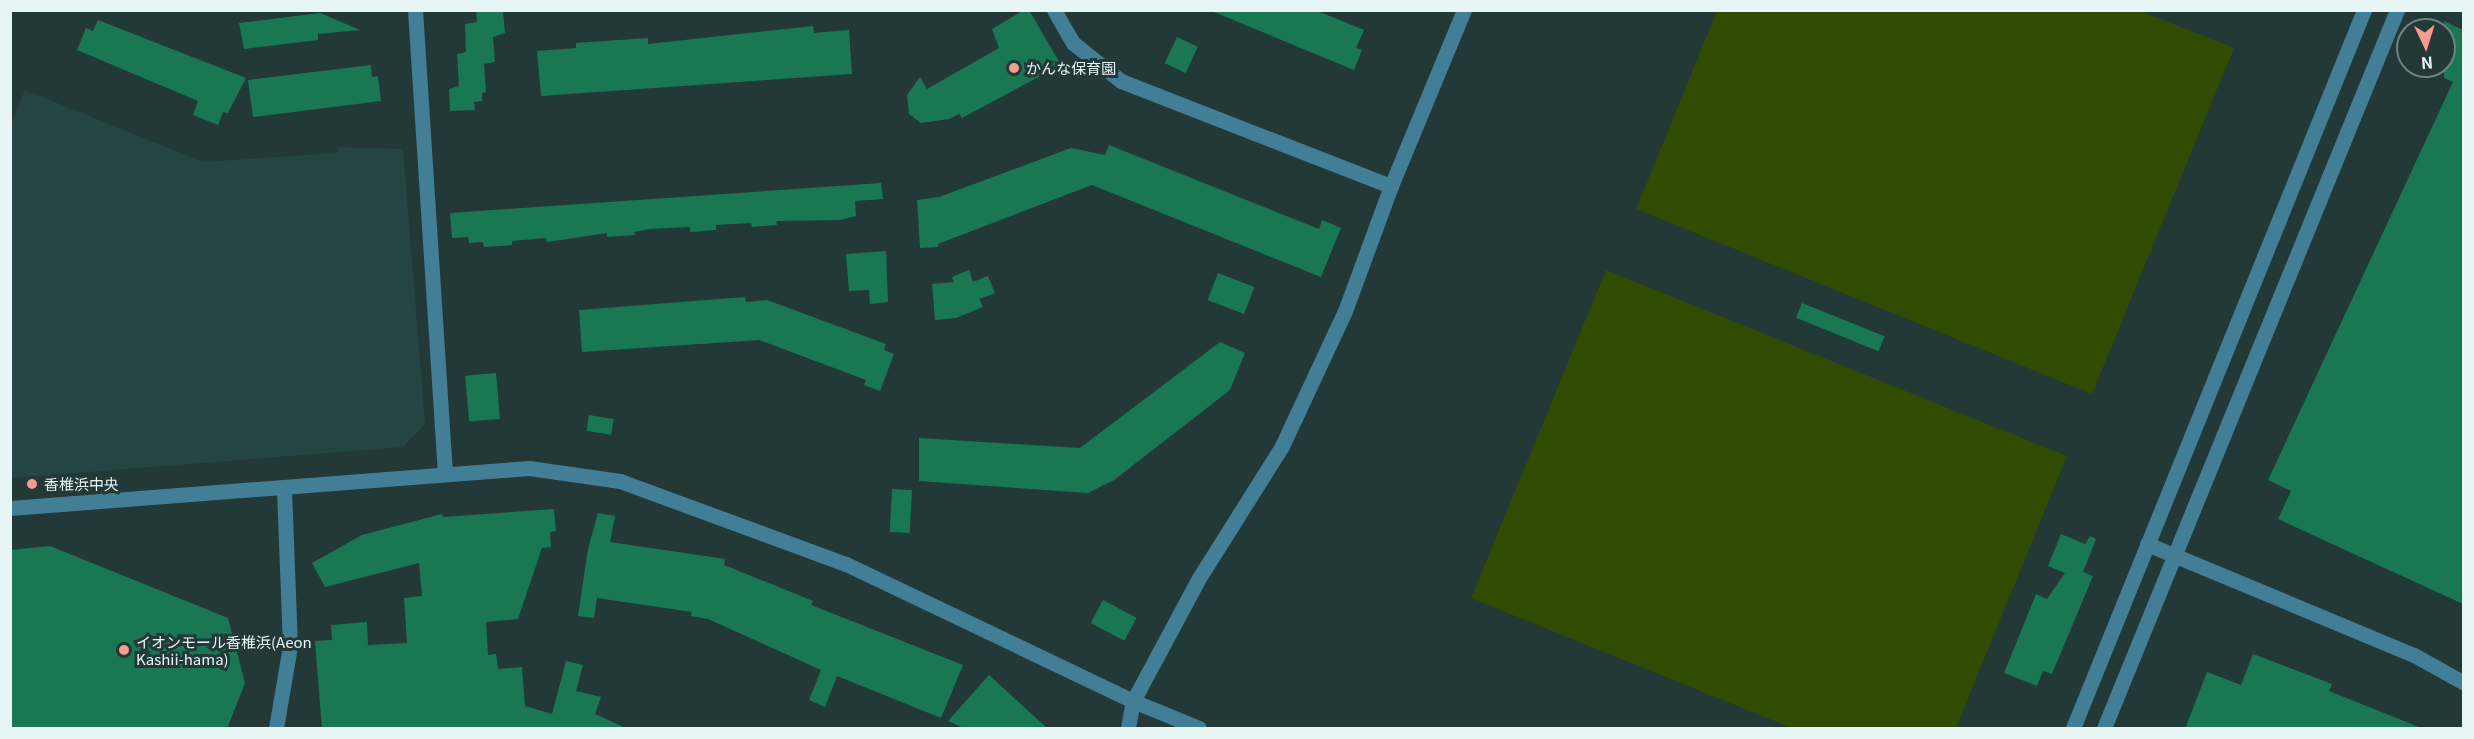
<!DOCTYPE html>
<html>
<head>
<meta charset="utf-8">
<style>
	body { margin:0 }
	#map { position:relative; width:2474px; height:739px; overflow:hidden; background:#223938; font-family:Georgia,"Noto Sans JP",serif }
	div>[style] { position:absolute }
	[style*='--x'] { left:calc(var(--x)*1px); top:calc(var(--y)*1px); width:calc(var(--w)*1px); rotate:calc(var(--a)*1deg) }
	.built>* { inset:0; background:#254545 }
	.green>* { inset:0; background:#314c00 }
	.building>* { inset:0; background:#1a7753; transform-origin:0 0 }
	.minor>* { height:15px; margin:-7.5px; padding:0 7.5px; transform-origin:7.5px; border-radius:7.5px; background:#437e97 }
	.dots>* { width:16px; height:16px; translate:-50% -50%; box-sizing:border-box; border:3px solid #223938; border-radius:50% }
	span { translate:-50% -50%; white-space:nowrap; text-align:center; line-height:1.15; -webkit-text-stroke:6px #223938; paint-order:stroke }
	.poi-label { font-size:15px; color:#e7f5f4 }
	.left { translate:0 -50%; text-align:left }
	.frame { position:absolute; inset:0; border:12px solid #e7f5f4; pointer-events:none }
	.north { position:absolute; left:2396px; top:18px; width:60px; height:60px; box-sizing:border-box; background:#223938; border:2px solid #718483; border-radius:50%; rotate:176deg; font-size:16px; font-weight:700; line-height:24px; text-align:center; color:#e7f5f4 }
	.north::after { content:''; display:block; margin:auto; width:21px; height:27px; background:#f59d8e; clip-path:polygon(50% 0,100% 100%,50% 72%,0 100%) }
</style>
</head>
<body>
<div id="map">
	<div class="built">
		<div style="clip-path:polygon(25px 90px,203px 162px,337px 153px,338px 147px,403px 149px,425px 424px,403px 447px,11px 478px,10px 125px)"></div>
	</div>
	<div class="green">
		<div style="clip-path:polygon(1717px 11px,2140px 11px,2234px 48px,2092px 394px,1636px 209px)"></div>
		<div style="clip-path:polygon(1606px 270px,2067px 456px,1956px 728px,1792px 728px,1471px 598px)"></div>
	</div>
	<div class="building">
		<div style="clip-path:polygon(476px 10px,503px 10px,505px 33px,493px 37px,495px 62px,484px 64px,486px 92px,482px 93px,482px 101px,474px 102px,475px 110px,450px 111px,449px 89px,459px 86px,457px 54px,466px 52px,465px 24px,477px 22px)"></div>
		<div style="clip-path:polygon(1024px 10px,1029px 10px,1061px 65px,962px 118px,959px 114px,949px 119px,921px 123px,909px 114px,907px 95px,920px 77px,927px 89px,999px 48px,992px 29px)"></div>
		<div style="clip-path:polygon(1209px 10px,1315px 10px,1364px 30px,1356px 48px,1362px 50px,1354px 70px)"></div>
		<div style="clip-path:polygon(320px 13px,360px 30px,318px 34px,318px 40px,244px 49px,239px 23px)"></div>
		<div style="clip-path:polygon(98px 20px,246px 78px,228px 113px,223px 112px,218px 125px,193px 115px,198px 101px,77px 50px,86px 28px,93px 31px)"></div>
		<div style="clip-path:polygon(2444px 21px,2463px 30px,2463px 604px,2278px 519px,2291px 491px,2268px 480px,2453px 82px,2444px 78px)"></div>
		<div style="clip-path:polygon(813px 26px,814px 33px,849px 30px,852px 74px,541px 96px,537px 51px,576px 48px,576px 43px,648px 38px,648px 44px)"></div>
		<div style="left:1177px;top:37px;width:23px;height:29px;rotate:25deg"></div>
		<div style="clip-path:polygon(371px 65px,372px 77px,378px 76px,381px 101px,253px 117px,248px 80px)"></div>
		<div style="clip-path:polygon(1109px 145px,1319px 229px,1322px 220px,1341px 228px,1321px 277px,1092px 185px,938px 244px,938px 247px,920px 248px,917px 200px,939px 197px,1071px 148px,1105px 155px)"></div>
		<div style="clip-path:polygon(881px 183px,883px 199px,855px 201px,856px 216px,840px 220px,776px 221px,777px 225px,752px 227px,751px 223px,716px 225px,716px 230px,690px 232px,690px 227px,650px 229px,634px 232px,635px 235px,607px 237px,607px 233px,547px 242px,546px 238px,512px 241px,512px 245px,484px 247px,483px 242px,469px 243px,468px 237px,452px 238px,450px 213px)"></div>
		<div style="clip-path:polygon(886px 251px,888px 302px,870px 304px,869px 290px,849px 291px,846px 254px)"></div>
		<div style="clip-path:polygon(969px 270px,973px 282px,988px 276px,995px 293px,979px 299px,983px 307px,956px 318px,935px 320px,932px 284px,954px 282px,952px 277px)"></div>
		<div style="left:1218px;top:273px;width:39px;height:29px;rotate:21deg"></div>
		<div style="clip-path:polygon(745px 297px,746px 302px,767px 300px,886px 344px,884px 350px,894px 354px,880px 391px,864px 385px,866px 380px,759px 340px,582px 352px,579px 310px)"></div>
		<div style="left:1802px;top:303px;width:89px;height:16px;rotate:22deg"></div>
		<div style="clip-path:polygon(1220px 342px,1245px 353px,1230px 390px,1114px 480px,1088px 493px,919px 481px,919px 438px,1080px 448px)"></div>
		<div style="left:496px;top:373px;width:46px;height:31px;rotate:85deg"></div>
		<div style="left:589px;top:415px;width:25px;height:16px;rotate:9deg"></div>
		<div style="left:892px;top:489px;width:20px;height:43px;rotate:3deg"></div>
		<div style="clip-path:polygon(554px 509px,556px 531px,550px 532px,551px 547px,542px 548px,518px 619px,486px 622px,488px 655px,496px 654px,498px 669px,522px 667px,525px 706px,552px 714px,566px 661px,583px 665px,576px 691px,601px 697px,595px 714px,628px 729px,322px 729px,315px 641px,332px 640px,331px 625px,367px 622px,368px 645px,407px 643px,404px 598px,422px 596px,419px 563px,325px 587px,312px 563px,362px 535px,442px 514px,443px 517px)"></div>
		<div style="clip-path:polygon(598px 513px,615px 516px,610px 542px,725px 559px,724px 565px,813px 601px,811px 605px,963px 665px,941px 718px,837px 676px,825px 707px,809px 700px,821px 670px,708px 619px,691px 616px,692px 612px,597px 598px,594px 618px,578px 616px,588px 549px)"></div>
		<div style="clip-path:polygon(2061px 534px,2085px 544px,2090px 536px,2096px 539px,2083px 572px,2093px 576px,2052px 674px,2043px 671px,2037px 686px,2004px 673px,2036px 594px,2047px 599px,2065px 573px,2048px 566px)"></div>
		<div style="clip-path:polygon(50px 546px,228px 618px,245px 683px,227px 729px,10px 729px,10px 550px)"></div>
		<div style="left:1103px;top:600px;width:38px;height:26px;rotate:28deg"></div>
		<div style="clip-path:polygon(2253px 654px,2332px 684px,2329px 691px,2424px 729px,2185px 729px,2207px 672px,2241px 685px)"></div>
		<div style="clip-path:polygon(989px 675px,1048px 729px,966px 729px,948px 721px)"></div>
	</div>
	<div class="minor">
		<div style="--x:415;--y:10;--w:464;--a:86.3"></div>
		<div style="--x:1054;--y:10;--w:38;--a:60"></div>
		<div style="--x:1073;--y:43;--w:61;--a:38.4"></div>
		<div style="--x:1121;--y:81;--w:290;--a:21.3"></div>
		<div style="--x:10;--y:508;--w:521;--a:-4.41"></div>
		<div style="--x:529;--y:468;--w:92;--a:8.1"></div>
		<div style="--x:620;--y:481;--w:241;--a:20.2"></div>
		<div style="--x:846;--y:564;--w:318;--a:25.5"></div>
		<div style="--x:1133;--y:701;--w:71;--a:22.2"></div>
		<div style="--x:2147;--y:544;--w:289;--a:22.6"></div>
		<div style="--x:2414;--y:655;--w:57;--a:29.2"></div>
		<div style="--x:276;--y:728;--w:83;--a:-80.3"></div>
		<div style="--x:290;--y:646;--w:158;--a:-92.2"></div>
		<div style="--x:1128;--y:728;--w:27;--a:-80"></div>
		<div style="--x:1133;--y:701;--w:140;--a:-61.8"></div>
		<div style="--x:1199;--y:578;--w:156;--a:-57.8"></div>
		<div style="--x:1282;--y:446;--w:149;--a:-65"></div>
		<div style="--x:1345;--y:311;--w:133;--a:-69.8"></div>
		<div style="--x:1391;--y:186;--w:191;--a:-67.5"></div>
		<div style="--x:2073;--y:728;--w:775;--a:-67.94"></div>
		<div style="--x:2104;--y:728;--w:775;--a:-67.8"></div>
	</div>
	<div class="dots">
		<div style="left:1014px;top:68px;background:#f59d8e"></div>
		<div style="left:32px;top:484px;background:#f59d8e"></div>
		<div style="left:124px;top:650px;background:#f59d8e"></div>
	</div>
	<div class="poi-label">
		<span class="left" style="left:1026px;top:68px">かんな保育園</span>
		<span class="left" style="left:44px;top:484px">香椎浜中央</span>
		<span class="left" style="left:136px;top:650px">イオンモール香椎浜(Aeon<br>Kashii-hama)</span>
	</div>
	<div class="frame"></div>
	<div class="north">N</div>
</div>
</body>
</html>
